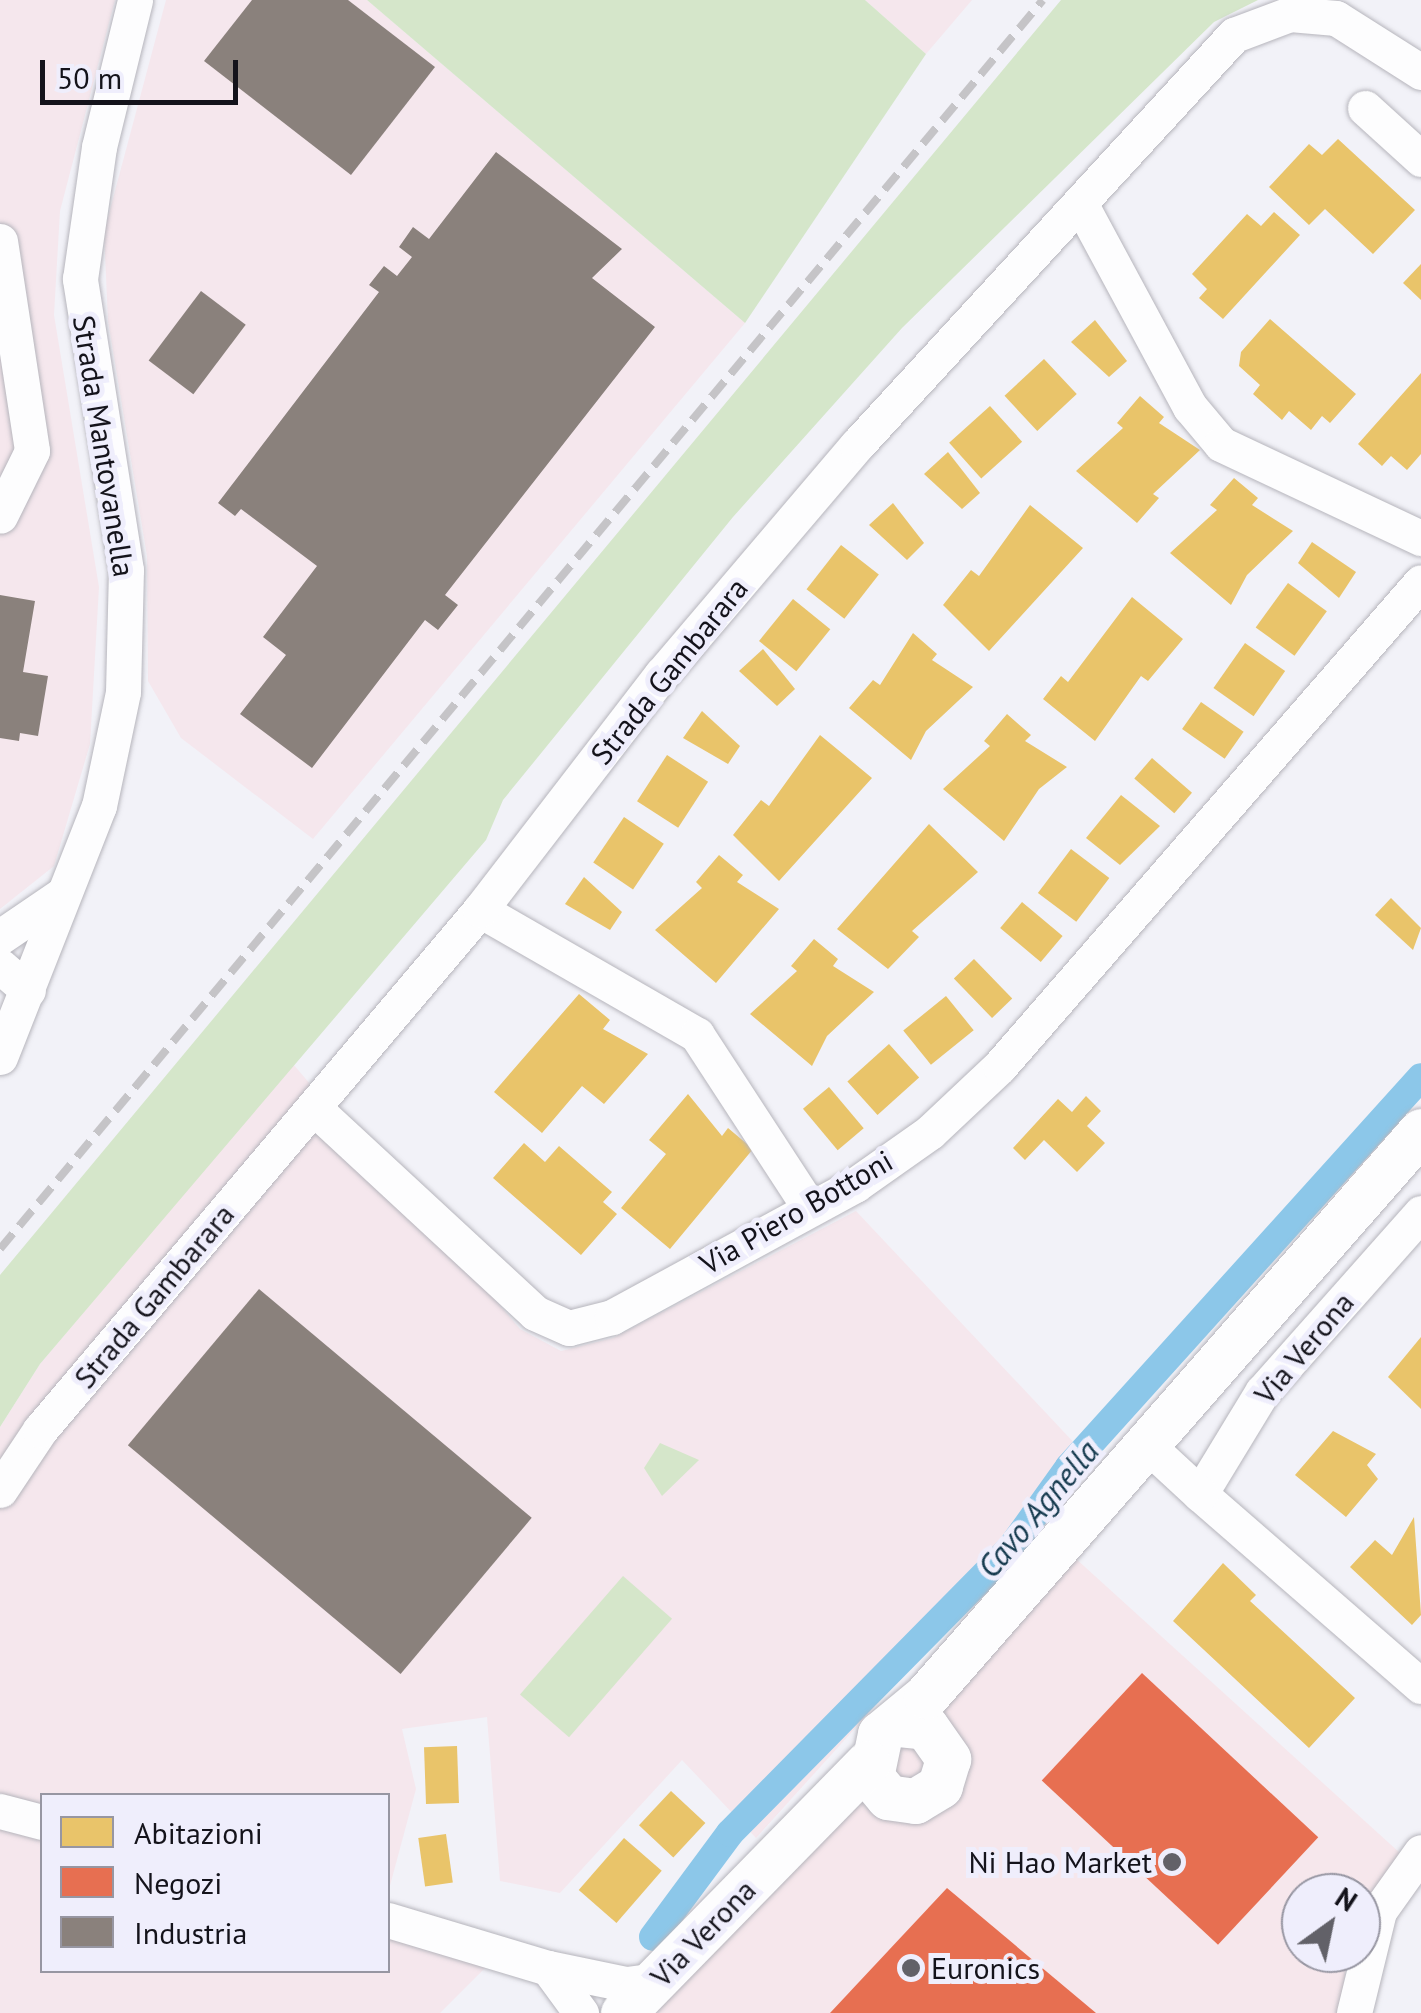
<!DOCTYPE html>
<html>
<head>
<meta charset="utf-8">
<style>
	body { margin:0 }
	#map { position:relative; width:1421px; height:2013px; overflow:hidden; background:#f2f2f8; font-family:"PT Sans",sans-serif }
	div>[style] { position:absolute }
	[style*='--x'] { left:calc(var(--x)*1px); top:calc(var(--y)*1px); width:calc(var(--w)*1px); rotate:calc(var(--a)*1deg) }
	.commercial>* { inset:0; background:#f6e7ec }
	.industrial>* { inset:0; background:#f5e7ed }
	.green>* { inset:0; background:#d5e6ca; transform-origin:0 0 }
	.homes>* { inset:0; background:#e9c46a; transform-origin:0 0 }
	.shops>* { inset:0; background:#e76f51; transform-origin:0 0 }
	.industry>* { inset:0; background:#8a817c; transform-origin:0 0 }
	.canal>* { height:28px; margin:-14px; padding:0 14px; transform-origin:14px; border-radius:14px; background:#8cc7e9 }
	.roads { filter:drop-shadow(0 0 2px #b6b5bc) drop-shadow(0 0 2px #b6b5bc) }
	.minor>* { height:35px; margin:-17.5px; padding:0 17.5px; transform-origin:17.5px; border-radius:17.5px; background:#fdfdfe }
	.major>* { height:45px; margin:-22.5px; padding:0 22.5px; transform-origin:22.5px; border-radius:22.5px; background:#fdfdfe }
	.rail>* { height:8px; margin-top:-4px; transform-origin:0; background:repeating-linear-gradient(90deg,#c5c4c7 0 20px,transparent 0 30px) }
	.dots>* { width:28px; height:28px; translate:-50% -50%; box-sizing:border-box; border:5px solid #efeefc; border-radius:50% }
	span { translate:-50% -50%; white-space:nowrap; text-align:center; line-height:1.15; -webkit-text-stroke:10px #efeefc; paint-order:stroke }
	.street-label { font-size:30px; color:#14131b }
	.poi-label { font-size:30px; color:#14131b }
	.right { translate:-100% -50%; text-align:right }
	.left { translate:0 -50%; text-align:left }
	.water-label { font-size:32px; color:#153a4e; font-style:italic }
	.legend { position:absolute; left:40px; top:1793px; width:350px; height:180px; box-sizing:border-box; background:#efeefc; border:2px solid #9796a2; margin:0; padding:12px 18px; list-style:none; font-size:30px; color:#14131b }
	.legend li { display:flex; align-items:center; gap:20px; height:50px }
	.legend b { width:50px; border:2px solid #9796a2 }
	.north { position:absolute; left:1281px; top:1873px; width:100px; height:100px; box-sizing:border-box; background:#efeefc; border:2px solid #9796a2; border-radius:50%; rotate:33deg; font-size:28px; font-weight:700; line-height:40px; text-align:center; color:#14131b }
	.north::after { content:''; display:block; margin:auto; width:35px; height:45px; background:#626168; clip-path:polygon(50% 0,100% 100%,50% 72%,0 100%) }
	.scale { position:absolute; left:40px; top:60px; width:198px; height:45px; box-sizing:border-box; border:5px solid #14131b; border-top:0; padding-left:12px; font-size:30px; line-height:35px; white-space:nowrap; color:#14131b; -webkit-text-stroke:8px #efeefc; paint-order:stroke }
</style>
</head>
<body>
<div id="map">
	<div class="commercial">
		<div style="clip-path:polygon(1063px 1547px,1411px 1863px,1361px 1920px,1361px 1893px,1301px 1893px,1301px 1953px,1348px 1953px,1340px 2013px,634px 2013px)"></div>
	</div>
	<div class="industrial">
		<div style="clip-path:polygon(0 0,115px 0,60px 211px,54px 315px,99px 587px,90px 744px,54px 866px,0 909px)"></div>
		<div style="clip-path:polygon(166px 0,367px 0,745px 323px,313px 839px,181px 738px,148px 681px,147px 556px,108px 321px,104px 232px)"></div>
		<div style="clip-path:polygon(865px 0,972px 0,926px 54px)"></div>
		<div style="clip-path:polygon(293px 1064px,520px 1329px,561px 1351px,613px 1338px,856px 1211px,1094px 1464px,756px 1838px,682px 1760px,560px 1893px,500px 1881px,487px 1717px,402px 1729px,416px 1789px,388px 1893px,388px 1796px,42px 1796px,42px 1970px,388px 1970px,388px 1918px,502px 1951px,440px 2013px,0 2013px,0 1427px,40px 1364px)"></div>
	</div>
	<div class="green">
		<div style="clip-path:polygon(367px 0,865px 0,926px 54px,745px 323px)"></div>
		<div style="clip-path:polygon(1061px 0,1258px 0,1214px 22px,902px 328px,733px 517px,503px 800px,486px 840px,40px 1364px,0 1427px,0 1275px)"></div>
		<div style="clip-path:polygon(660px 1443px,699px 1460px,662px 1496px,644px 1468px)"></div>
		<div style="left:623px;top:1576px;width:65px;height:157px;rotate:41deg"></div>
	</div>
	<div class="homes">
		<div style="clip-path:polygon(1338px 139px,1415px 210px,1373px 254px,1325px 209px,1309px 225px,1269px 187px,1309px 144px,1322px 155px)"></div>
		<div style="clip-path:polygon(1274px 212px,1300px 235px,1223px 319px,1199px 298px,1207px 289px,1192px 274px,1247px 214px,1261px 226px)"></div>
		<div style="clip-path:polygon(1421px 264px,1421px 300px,1403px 283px)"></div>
		<div style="clip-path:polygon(1270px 319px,1356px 394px,1330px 423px,1322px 416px,1311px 430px,1289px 411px,1282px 420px,1253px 394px,1260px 385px,1239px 366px,1241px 352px)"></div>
		<div style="clip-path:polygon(1095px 320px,1127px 361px,1109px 377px,1071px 342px)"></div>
		<div style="left:1044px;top:359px;width:48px;height:54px;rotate:47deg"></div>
		<div style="clip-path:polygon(1421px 373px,1421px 454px,1407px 470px,1391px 456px,1382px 466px,1358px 444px)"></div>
		<div style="clip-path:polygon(1140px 396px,1164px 417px,1159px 423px,1200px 450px,1153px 494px,1159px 498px,1137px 523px,1076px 471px,1123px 428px,1117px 423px)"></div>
		<div style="left:990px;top:406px;width:48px;height:55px;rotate:48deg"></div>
		<div style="clip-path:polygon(948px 452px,980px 493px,962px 509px,924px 474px)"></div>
		<div style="clip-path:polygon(1234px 478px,1258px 498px,1252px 505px,1293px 531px,1247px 575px,1231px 605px,1170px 553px,1217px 510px,1210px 505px)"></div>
		<div style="clip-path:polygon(893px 503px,924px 543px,907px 560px,869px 525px)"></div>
		<div style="clip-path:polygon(1030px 505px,1083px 548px,989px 651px,943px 605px,971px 570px,979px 576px)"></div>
		<div style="clip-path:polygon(1312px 542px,1356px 572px,1339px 598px,1298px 563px)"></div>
		<div style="left:841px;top:545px;width:48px;height:56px;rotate:38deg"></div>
		<div style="left:1288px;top:583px;width:48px;height:55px;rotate:36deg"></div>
		<div style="clip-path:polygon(1132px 597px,1183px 639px,1148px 681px,1141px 676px,1095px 741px,1043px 699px,1061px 676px,1068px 682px)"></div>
		<div style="left:793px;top:599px;width:48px;height:54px;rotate:39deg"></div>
		<div style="clip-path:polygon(913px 633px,937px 654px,932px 660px,973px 687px,926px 731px,911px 760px,849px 708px,873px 680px,880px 685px)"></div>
		<div style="left:1245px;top:643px;width:49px;height:55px;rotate:35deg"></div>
		<div style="clip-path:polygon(763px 649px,795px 689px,777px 706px,739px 671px)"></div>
		<div style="left:1201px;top:702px;width:52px;height:33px;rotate:35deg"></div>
		<div style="clip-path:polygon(702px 711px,740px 746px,728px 764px,683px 738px)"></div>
		<div style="clip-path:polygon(1007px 714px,1031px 735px,1025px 741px,1067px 767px,1039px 789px,1004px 841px,943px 789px,990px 746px,984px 741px)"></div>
		<div style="clip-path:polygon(820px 735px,872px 778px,779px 881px,733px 835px,761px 800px,769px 806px)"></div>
		<div style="left:667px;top:755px;width:49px;height:55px;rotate:33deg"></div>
		<div style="left:1152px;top:758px;width:53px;height:27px;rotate:41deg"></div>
		<div style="clip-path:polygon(1121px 795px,1160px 826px,1120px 865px,1086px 838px)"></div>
		<div style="left:624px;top:817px;width:48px;height:55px;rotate:34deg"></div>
		<div style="clip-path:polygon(929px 824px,978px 872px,912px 931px,919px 937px,888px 969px,837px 929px)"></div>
		<div style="left:1071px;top:849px;width:48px;height:55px;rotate:37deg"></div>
		<div style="clip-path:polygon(719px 855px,743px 875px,737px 882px,779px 909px,716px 983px,655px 930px,702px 888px,696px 882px)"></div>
		<div style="clip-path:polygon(584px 877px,622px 912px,610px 930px,565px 904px)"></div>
		<div style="clip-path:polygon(1391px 898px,1421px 928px,1413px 950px,1375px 915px)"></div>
		<div style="left:1022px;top:902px;width:53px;height:34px;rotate:40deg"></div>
		<div style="clip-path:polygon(814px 939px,838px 959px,833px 966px,874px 992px,827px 1036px,812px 1066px,750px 1014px,797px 971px,791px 966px)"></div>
		<div style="left:974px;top:959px;width:55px;height:28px;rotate:46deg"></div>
		<div style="clip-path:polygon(579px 994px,610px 1020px,603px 1029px,648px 1054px,604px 1104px,582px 1086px,542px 1133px,494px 1092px)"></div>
		<div style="left:946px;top:996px;width:44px;height:55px;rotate:51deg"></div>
		<div style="left:889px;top:1044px;width:45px;height:56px;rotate:48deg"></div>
		<div style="left:829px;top:1087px;width:54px;height:34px;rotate:50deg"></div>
		<div style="clip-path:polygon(688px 1094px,722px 1136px,728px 1128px,753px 1149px,670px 1249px,621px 1208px,666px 1154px,649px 1140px)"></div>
		<div style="clip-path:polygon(1086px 1096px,1101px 1111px,1087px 1126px,1105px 1143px,1077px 1172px,1044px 1140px,1025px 1160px,1013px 1148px,1058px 1099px,1072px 1112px)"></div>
		<div style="clip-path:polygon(524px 1143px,545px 1162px,559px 1146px,612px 1192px,603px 1202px,617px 1214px,581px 1255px,493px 1178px)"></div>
		<div style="clip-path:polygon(1421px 1337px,1421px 1409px,1388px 1377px)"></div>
		<div style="clip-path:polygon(1333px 1431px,1376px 1454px,1367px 1465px,1378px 1479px,1346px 1517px,1295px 1475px)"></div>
		<div style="clip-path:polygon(1414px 1517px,1421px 1615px,1412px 1625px,1350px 1567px,1375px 1540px,1392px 1555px)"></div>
		<div style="clip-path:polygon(1223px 1563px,1256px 1595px,1250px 1601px,1355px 1698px,1309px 1748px,1173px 1621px)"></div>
		<div style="left:457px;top:1746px;width:57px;height:33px;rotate:88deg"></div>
		<div style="left:671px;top:1791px;width:47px;height:47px;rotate:43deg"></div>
		<div style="left:446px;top:1834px;width:49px;height:28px;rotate:82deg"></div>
		<div style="left:624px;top:1838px;width:50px;height:69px;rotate:41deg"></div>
	</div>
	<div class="shops">
		<div style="left:1142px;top:1673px;width:241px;height:147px;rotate:43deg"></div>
		<div style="clip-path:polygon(947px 1888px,1096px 2013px,830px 2013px)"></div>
	</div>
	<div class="industry">
		<div style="clip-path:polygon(252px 0,348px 0,435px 67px,351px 175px,204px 61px)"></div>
		<div style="clip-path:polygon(496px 152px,622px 249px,592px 278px,655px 327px,445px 595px,458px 605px,438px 630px,425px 620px,312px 768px,240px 714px,286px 655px,263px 637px,317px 566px,241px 509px,235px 516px,218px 503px,379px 292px,369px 285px,384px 266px,397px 276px,412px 257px,399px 247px,413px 227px,429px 239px)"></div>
		<div style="left:201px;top:291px;width:56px;height:87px;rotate:37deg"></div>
		<div style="clip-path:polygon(0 595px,35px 601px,23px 672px,48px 676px,38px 736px,20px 733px,19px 741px,0 738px)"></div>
		<div style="left:259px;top:1289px;width:356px;height:204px;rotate:40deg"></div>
	</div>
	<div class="canal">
		<div style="--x:653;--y:1937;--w:129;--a:-53.5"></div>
		<div style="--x:730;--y:1833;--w:400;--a:-45.4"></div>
		<div style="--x:1011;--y:1548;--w:100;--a:-54.4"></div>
		<div style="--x:1069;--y:1467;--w:525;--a:-47.93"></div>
	</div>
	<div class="roads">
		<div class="minor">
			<div style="--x:1365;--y:108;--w:76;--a:42.3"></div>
			<div style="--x:1080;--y:203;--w:232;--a:61.7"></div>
			<div style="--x:1190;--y:407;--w:48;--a:50"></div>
			<div style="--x:1221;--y:444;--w:221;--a:25.2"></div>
			<div style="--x:0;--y:241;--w:212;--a:81.3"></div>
			<div style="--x:32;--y:451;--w:72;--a:116.2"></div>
			<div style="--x:480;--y:910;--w:250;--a:29.9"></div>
			<div style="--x:697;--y:1035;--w:205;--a:56.9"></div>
			<div style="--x:0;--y:937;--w:76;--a:-34.3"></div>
			<div style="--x:0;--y:966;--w:37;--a:41"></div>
			<div style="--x:0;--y:1057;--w:270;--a:-68.5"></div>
			<div style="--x:99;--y:806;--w:116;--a:-78.1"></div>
			<div style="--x:123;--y:692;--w:122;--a:-88.6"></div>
			<div style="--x:126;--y:570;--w:295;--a:-99"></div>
			<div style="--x:80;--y:279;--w:133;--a:-81.8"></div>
			<div style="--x:99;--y:147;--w:151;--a:-76.2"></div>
			<div style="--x:315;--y:1109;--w:300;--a:42.8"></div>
			<div style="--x:535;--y:1313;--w:37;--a:24"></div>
			<div style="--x:569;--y:1328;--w:44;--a:-14.3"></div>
			<div style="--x:612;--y:1317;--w:277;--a:-28.5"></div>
			<div style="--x:855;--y:1185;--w:92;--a:-35.2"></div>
			<div style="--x:930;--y:1132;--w:96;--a:-43.3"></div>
			<div style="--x:1000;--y:1066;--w:641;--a:-48.98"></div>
			<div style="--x:1421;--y:1213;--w:239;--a:131.6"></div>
			<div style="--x:1262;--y:1392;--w:119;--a:121.3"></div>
			<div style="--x:1200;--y:1494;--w:293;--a:41"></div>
			<div style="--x:1148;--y:1446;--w:71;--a:42.7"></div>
			<div style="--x:0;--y:1490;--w:72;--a:-56.3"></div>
			<div style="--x:40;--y:1430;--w:681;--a:-49.76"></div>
			<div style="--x:480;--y:910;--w:298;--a:-52.4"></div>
			<div style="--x:662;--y:674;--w:301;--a:-49.6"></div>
			<div style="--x:857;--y:445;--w:557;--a:-47.4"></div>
			<div style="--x:1234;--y:35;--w:60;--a:-20.6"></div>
			<div style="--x:1290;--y:14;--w:46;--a:5"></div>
			<div style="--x:1336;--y:18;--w:101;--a:32.4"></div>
			<div style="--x:0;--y:1811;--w:43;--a:14.7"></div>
			<div style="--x:388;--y:1920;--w:167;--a:16.7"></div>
			<div style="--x:548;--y:1968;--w:80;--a:11.6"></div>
			<div style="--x:626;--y:1984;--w:31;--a:-7"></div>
			<div style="--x:548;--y:1968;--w:56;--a:53.7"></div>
			<div style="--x:1354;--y:2013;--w:105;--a:-76.2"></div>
			<div style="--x:1379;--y:1911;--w:72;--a:-54.6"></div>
		</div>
		<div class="major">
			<div style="--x:899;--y:1724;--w:27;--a:6"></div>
			<div style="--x:926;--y:1727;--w:39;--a:55"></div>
			<div style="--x:948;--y:1759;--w:28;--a:107"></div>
			<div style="--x:940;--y:1786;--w:29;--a:149"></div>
			<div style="--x:915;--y:1801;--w:27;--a:-172"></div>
			<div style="--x:888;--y:1797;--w:26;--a:-130"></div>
			<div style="--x:871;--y:1777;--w:44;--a:-78.2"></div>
			<div style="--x:880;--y:1734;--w:60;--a:-39.6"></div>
			<div style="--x:926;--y:1696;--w:751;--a:-48.78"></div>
			<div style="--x:623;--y:2013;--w:350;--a:-45.6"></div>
		</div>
	</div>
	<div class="rail">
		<div style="--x:0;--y:1249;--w:1627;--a:-50.14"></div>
	</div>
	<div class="dots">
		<div style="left:1172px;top:1862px;background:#626168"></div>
		<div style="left:911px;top:1968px;background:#626168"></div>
	</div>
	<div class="street-label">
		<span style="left:104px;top:446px;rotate:81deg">Strada Mantovanella</span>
		<span style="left:669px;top:671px;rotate:-51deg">Strada Gambarara</span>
		<span style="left:796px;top:1212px;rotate:-30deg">Via Piero Bottoni</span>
		<span style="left:154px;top:1296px;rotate:-50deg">Strada Gambarara</span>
		<span style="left:1304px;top:1348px;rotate:-50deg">Via Verona</span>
		<span style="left:703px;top:1933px;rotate:-46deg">Via Verona</span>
	</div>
	<div class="poi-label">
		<span class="right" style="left:1152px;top:1862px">Ni Hao Market</span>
		<span class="left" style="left:931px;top:1968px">Euronics</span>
	</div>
	<div class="water-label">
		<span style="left:1038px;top:1509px;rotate:-50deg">Cavo Agnella</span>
	</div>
	<ul class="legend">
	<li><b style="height:28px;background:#e9c46a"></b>Abitazioni</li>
	<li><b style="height:28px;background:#e76f51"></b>Negozi</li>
	<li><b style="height:28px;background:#8a817c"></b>Industria</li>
	</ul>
	<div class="north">N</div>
	<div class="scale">50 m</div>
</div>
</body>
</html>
